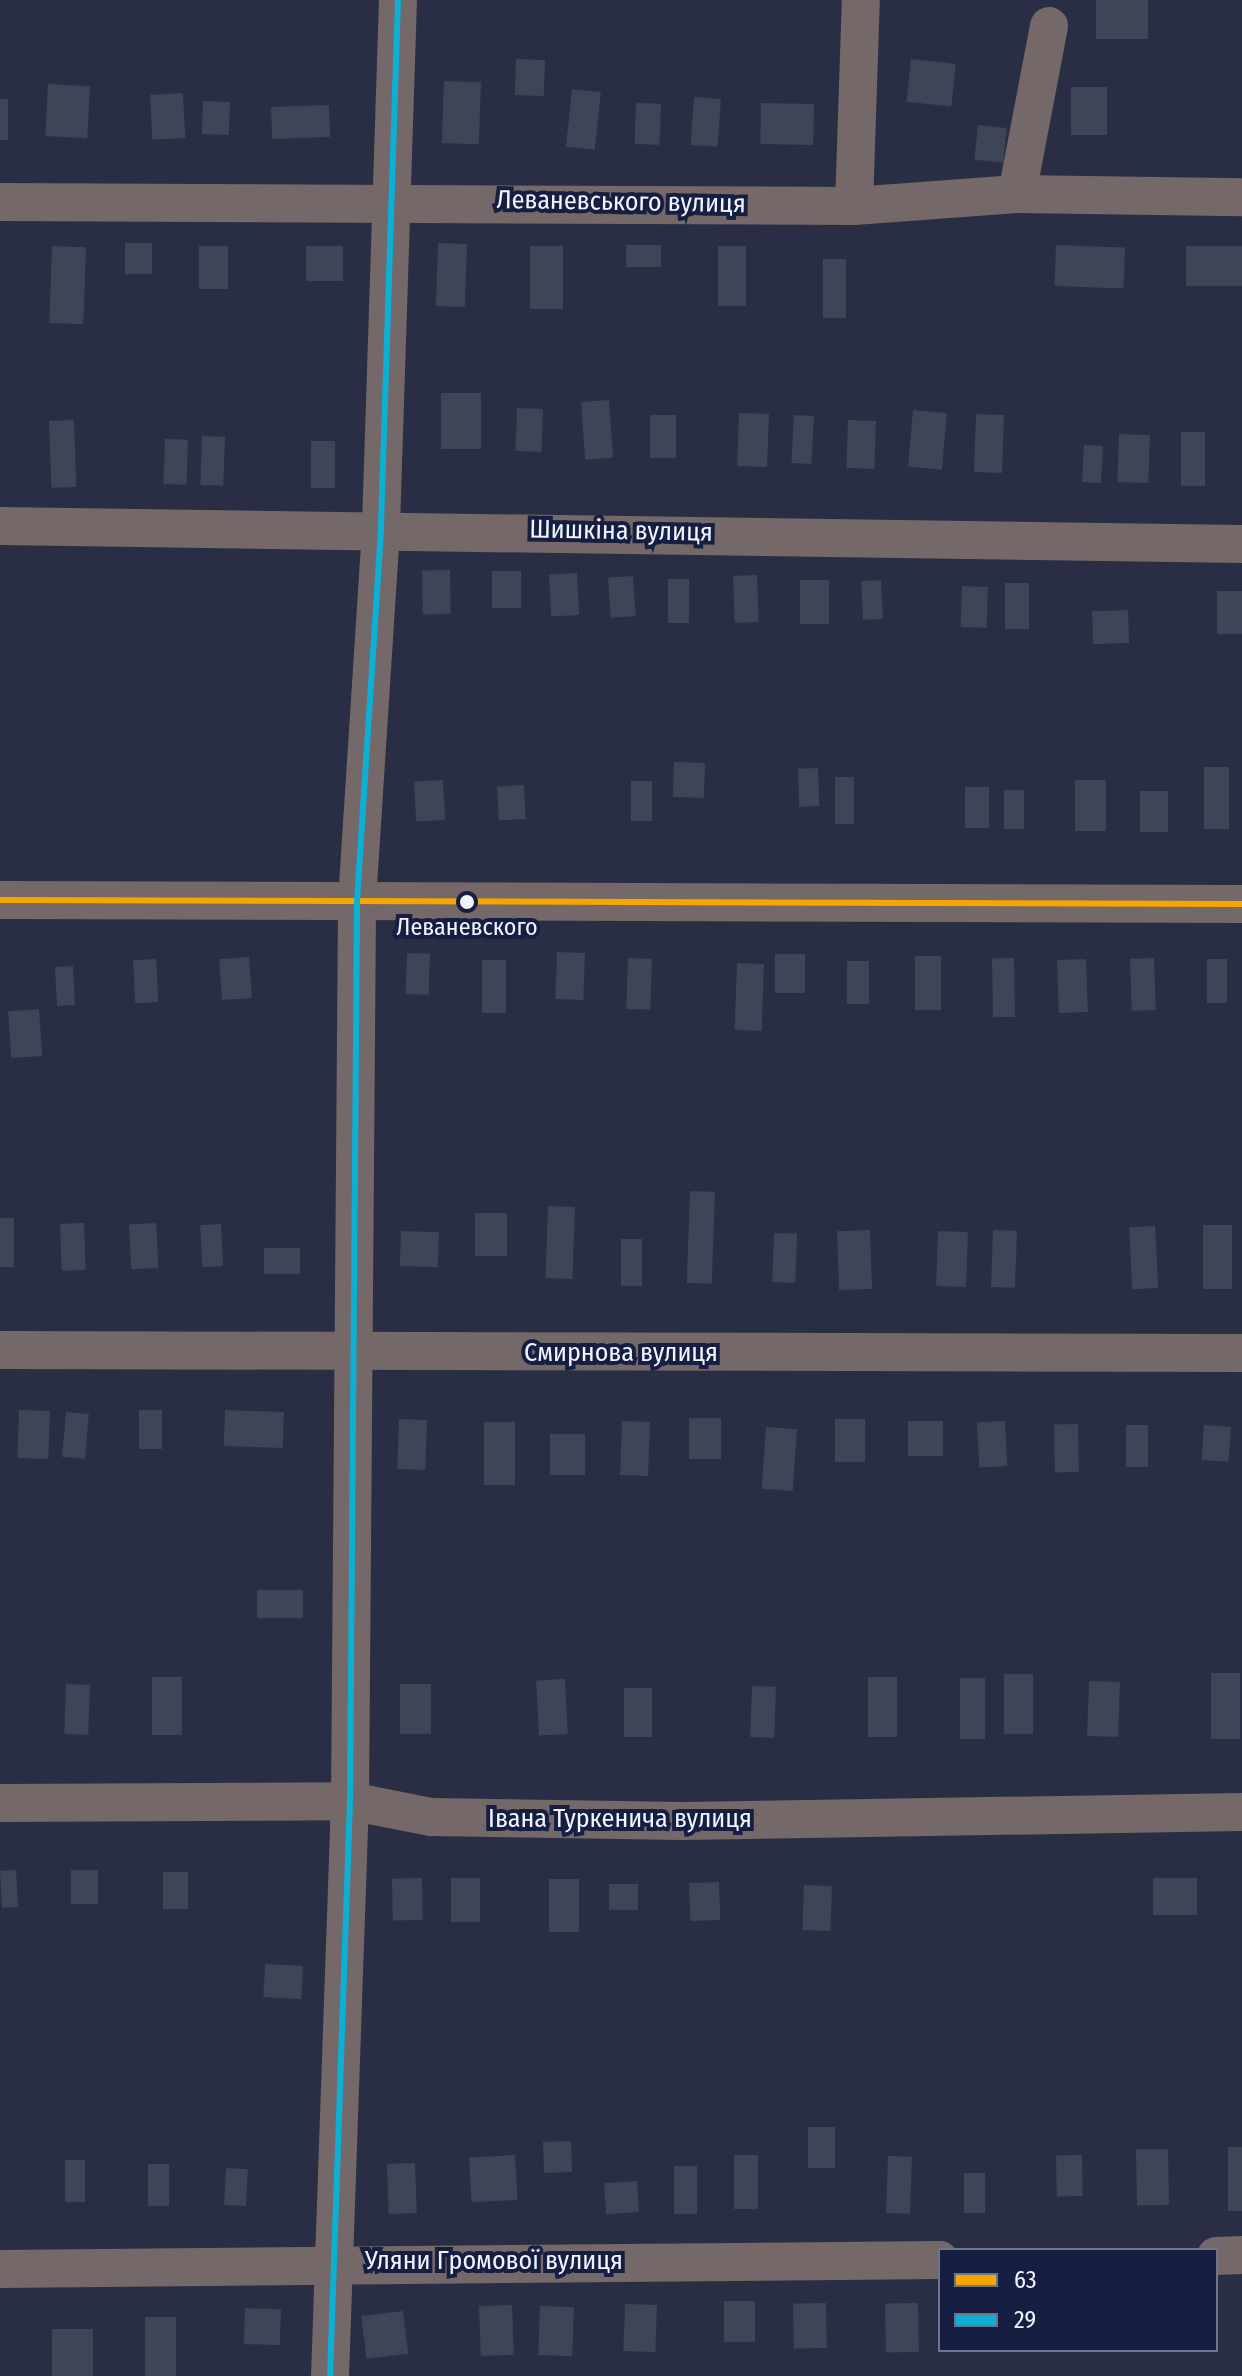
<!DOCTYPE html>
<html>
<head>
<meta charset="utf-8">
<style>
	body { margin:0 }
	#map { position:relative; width:1242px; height:2376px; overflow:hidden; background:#2a2e44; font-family:"Fira Sans Condensed",sans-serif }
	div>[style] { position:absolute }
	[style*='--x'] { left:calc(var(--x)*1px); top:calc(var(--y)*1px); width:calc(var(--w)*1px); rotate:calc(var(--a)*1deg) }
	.building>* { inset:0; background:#3d4556; transform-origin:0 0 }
	.minor>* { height:38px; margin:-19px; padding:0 19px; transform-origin:19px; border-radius:19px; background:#746869 }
	.bus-1>* { height:6px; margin:-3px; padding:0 3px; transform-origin:3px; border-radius:3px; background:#f7a600 }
	.bus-2>* { height:6px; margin:-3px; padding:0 3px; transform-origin:3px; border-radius:3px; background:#0dafd3 }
	.dots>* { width:22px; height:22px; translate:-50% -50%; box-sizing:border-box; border:4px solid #161e42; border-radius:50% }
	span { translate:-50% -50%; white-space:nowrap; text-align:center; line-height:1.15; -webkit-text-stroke:8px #161e42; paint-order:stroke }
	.bus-label { font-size:24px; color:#f1f5fe }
	.street-label { font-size:26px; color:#f1f5fe }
	.legend { position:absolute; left:938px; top:2248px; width:280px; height:104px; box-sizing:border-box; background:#161e42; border:2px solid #6e748d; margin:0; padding:10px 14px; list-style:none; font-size:24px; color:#f1f5fe }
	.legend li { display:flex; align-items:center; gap:16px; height:40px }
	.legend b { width:40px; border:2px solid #6e748d }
</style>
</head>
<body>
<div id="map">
	<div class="building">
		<div style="left:1096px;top:0;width:52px;height:39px"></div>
		<div style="left:516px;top:59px;width:29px;height:36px;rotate:2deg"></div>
		<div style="left:911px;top:59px;width:45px;height:43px;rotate:6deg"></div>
		<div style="left:444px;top:81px;width:37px;height:62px;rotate:2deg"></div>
		<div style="left:48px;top:84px;width:42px;height:52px;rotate:3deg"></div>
		<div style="left:1071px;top:87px;width:36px;height:48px"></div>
		<div style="left:572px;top:89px;width:29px;height:58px;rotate:6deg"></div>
		<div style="left:183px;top:93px;width:45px;height:33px;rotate:87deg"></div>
		<div style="left:694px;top:97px;width:27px;height:48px;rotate:4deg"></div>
		<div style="left:0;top:99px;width:8px;height:41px"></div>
		<div style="left:203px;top:101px;width:27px;height:33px;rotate:2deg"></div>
		<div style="left:636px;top:103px;width:25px;height:41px;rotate:2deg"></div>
		<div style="left:761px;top:103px;width:53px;height:41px;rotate:1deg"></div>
		<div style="left:329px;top:105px;width:32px;height:58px;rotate:88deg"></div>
		<div style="left:978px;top:125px;width:29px;height:35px;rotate:6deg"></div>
		<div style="left:125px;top:243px;width:27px;height:31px"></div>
		<div style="left:438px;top:243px;width:29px;height:63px;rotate:2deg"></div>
		<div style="left:661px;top:245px;width:22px;height:35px;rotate:90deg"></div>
		<div style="left:1056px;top:245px;width:69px;height:41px;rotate:2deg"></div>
		<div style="left:52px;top:246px;width:34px;height:77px;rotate:2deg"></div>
		<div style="left:199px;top:246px;width:29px;height:43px"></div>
		<div style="left:306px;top:246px;width:37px;height:35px"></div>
		<div style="left:530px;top:246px;width:33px;height:63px"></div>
		<div style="left:718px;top:246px;width:28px;height:60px"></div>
		<div style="left:1186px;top:246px;width:56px;height:40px"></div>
		<div style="left:823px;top:259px;width:23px;height:59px"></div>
		<div style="left:441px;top:393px;width:40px;height:56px"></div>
		<div style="left:609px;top:400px;width:58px;height:28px;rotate:86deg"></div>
		<div style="left:517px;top:408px;width:26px;height:43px;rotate:2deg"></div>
		<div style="left:913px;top:410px;width:34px;height:57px;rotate:5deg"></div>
		<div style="left:739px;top:413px;width:30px;height:53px;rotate:2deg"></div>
		<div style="left:976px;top:414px;width:28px;height:58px;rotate:2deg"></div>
		<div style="left:650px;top:415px;width:26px;height:43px"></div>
		<div style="left:794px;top:415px;width:20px;height:48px;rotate:3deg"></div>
		<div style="left:74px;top:420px;width:67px;height:25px;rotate:88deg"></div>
		<div style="left:848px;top:420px;width:28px;height:48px;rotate:2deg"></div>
		<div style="left:1181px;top:432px;width:24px;height:54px"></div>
		<div style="left:1119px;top:434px;width:31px;height:48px;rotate:2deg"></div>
		<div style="left:202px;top:436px;width:23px;height:49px;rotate:2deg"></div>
		<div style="left:165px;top:439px;width:23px;height:45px;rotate:2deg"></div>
		<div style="left:311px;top:441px;width:24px;height:47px"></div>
		<div style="left:1084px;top:445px;width:19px;height:37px;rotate:3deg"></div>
		<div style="left:450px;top:570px;width:44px;height:28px;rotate:89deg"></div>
		<div style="left:492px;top:571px;width:29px;height:37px"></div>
		<div style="left:577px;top:573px;width:42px;height:28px;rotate:87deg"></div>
		<div style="left:757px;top:575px;width:47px;height:24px;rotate:88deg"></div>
		<div style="left:633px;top:576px;width:40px;height:25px;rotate:86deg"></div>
		<div style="left:668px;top:579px;width:21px;height:44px"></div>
		<div style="left:800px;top:580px;width:29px;height:44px"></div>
		<div style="left:881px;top:580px;width:39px;height:20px;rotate:87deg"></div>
		<div style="left:1005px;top:583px;width:24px;height:46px"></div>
		<div style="left:962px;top:586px;width:26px;height:41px;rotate:2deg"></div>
		<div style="left:1217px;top:591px;width:25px;height:43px"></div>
		<div style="left:1128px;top:610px;width:33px;height:36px;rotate:88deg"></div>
		<div style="left:674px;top:762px;width:31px;height:35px;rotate:2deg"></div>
		<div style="left:1204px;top:767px;width:25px;height:62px"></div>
		<div style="left:818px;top:768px;width:38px;height:20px;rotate:88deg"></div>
		<div style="left:835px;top:777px;width:19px;height:47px"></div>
		<div style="left:443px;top:780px;width:40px;height:29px;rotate:87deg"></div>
		<div style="left:1075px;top:780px;width:31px;height:51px"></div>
		<div style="left:631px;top:781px;width:21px;height:40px"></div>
		<div style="left:524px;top:785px;width:34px;height:27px;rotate:87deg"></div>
		<div style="left:965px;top:787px;width:24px;height:41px"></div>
		<div style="left:1004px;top:790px;width:20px;height:39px"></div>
		<div style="left:1140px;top:791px;width:28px;height:41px"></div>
		<div style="left:557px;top:952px;width:28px;height:47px;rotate:2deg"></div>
		<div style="left:407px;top:953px;width:23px;height:41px;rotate:2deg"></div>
		<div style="left:805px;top:954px;width:39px;height:30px;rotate:90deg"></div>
		<div style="left:915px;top:956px;width:26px;height:54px"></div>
		<div style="left:249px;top:957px;width:41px;height:30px;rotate:86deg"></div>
		<div style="left:628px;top:958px;width:24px;height:51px;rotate:2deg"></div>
		<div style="left:1014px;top:958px;width:59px;height:22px;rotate:89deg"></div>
		<div style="left:1154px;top:958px;width:52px;height:24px;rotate:88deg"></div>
		<div style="left:156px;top:959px;width:43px;height:23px;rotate:87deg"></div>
		<div style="left:1086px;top:959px;width:53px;height:29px;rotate:88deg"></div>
		<div style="left:1207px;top:959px;width:20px;height:44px"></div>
		<div style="left:482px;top:960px;width:24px;height:53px"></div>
		<div style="left:847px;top:961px;width:22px;height:43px"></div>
		<div style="left:737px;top:963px;width:27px;height:67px;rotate:2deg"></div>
		<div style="left:73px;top:966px;width:39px;height:18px;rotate:87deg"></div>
		<div style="left:39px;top:1009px;width:47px;height:31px;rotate:86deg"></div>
		<div style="left:690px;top:1191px;width:25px;height:92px;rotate:2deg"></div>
		<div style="left:548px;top:1206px;width:27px;height:72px;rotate:2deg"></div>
		<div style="left:475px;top:1213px;width:32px;height:43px"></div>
		<div style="left:0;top:1218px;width:14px;height:49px"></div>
		<div style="left:84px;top:1223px;width:47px;height:24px;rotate:88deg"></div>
		<div style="left:156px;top:1223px;width:45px;height:27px;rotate:87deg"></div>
		<div style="left:221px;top:1224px;width:42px;height:21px;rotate:87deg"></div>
		<div style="left:1203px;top:1225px;width:29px;height:64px"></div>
		<div style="left:1155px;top:1226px;width:62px;height:26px;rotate:87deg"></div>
		<div style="left:870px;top:1230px;width:59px;height:33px;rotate:88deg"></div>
		<div style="left:993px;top:1230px;width:24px;height:57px;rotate:2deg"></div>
		<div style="left:401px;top:1231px;width:38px;height:35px;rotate:2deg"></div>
		<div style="left:938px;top:1231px;width:30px;height:55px;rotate:2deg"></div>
		<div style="left:774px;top:1233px;width:23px;height:49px;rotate:2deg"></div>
		<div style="left:621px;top:1239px;width:21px;height:47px"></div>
		<div style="left:264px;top:1248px;width:36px;height:26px"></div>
		<div style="left:19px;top:1410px;width:31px;height:48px;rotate:2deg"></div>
		<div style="left:139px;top:1410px;width:23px;height:39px"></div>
		<div style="left:225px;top:1410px;width:59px;height:36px;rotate:2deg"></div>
		<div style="left:66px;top:1412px;width:23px;height:45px;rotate:5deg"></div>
		<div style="left:689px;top:1418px;width:32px;height:41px"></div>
		<div style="left:399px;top:1419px;width:28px;height:50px;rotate:2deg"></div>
		<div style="left:835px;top:1419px;width:30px;height:43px"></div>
		<div style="left:622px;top:1421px;width:28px;height:54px;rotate:2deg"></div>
		<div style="left:908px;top:1421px;width:35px;height:35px"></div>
		<div style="left:1005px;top:1421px;width:45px;height:28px;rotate:87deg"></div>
		<div style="left:484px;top:1422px;width:31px;height:63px"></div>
		<div style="left:1078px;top:1424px;width:48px;height:24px;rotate:89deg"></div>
		<div style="left:1126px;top:1425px;width:22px;height:42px"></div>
		<div style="left:1204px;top:1425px;width:27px;height:35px;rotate:4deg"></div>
		<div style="left:766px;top:1427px;width:31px;height:62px;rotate:4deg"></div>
		<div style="left:550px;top:1434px;width:35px;height:41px"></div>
		<div style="left:257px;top:1590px;width:46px;height:28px"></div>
		<div style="left:1211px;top:1673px;width:29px;height:66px"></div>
		<div style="left:1004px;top:1674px;width:29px;height:60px"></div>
		<div style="left:152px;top:1677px;width:30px;height:58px"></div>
		<div style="left:868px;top:1677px;width:29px;height:60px"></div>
		<div style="left:960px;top:1678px;width:25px;height:61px"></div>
		<div style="left:565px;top:1679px;width:55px;height:29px;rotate:87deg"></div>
		<div style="left:1089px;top:1681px;width:31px;height:55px;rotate:2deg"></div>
		<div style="left:66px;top:1684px;width:24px;height:50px;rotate:2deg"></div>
		<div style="left:400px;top:1684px;width:31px;height:50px"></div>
		<div style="left:752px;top:1686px;width:24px;height:51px;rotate:2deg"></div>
		<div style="left:624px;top:1688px;width:28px;height:49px"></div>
		<div style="left:16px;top:1870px;width:37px;height:16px;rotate:87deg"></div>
		<div style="left:98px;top:1870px;width:34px;height:27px;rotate:90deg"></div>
		<div style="left:163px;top:1872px;width:25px;height:37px"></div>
		<div style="left:422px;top:1878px;width:42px;height:30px;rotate:89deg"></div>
		<div style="left:480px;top:1878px;width:44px;height:29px;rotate:90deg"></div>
		<div style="left:1153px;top:1878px;width:44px;height:37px"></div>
		<div style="left:549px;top:1879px;width:30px;height:53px"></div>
		<div style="left:719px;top:1882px;width:38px;height:30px;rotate:88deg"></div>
		<div style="left:609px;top:1884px;width:29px;height:26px"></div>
		<div style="left:804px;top:1885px;width:28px;height:45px;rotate:2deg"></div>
		<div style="left:265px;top:1964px;width:38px;height:33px;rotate:3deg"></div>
		<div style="left:808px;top:2127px;width:27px;height:41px"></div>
		<div style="left:571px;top:2141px;width:31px;height:28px;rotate:88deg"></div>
		<div style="left:1228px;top:2147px;width:14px;height:64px"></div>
		<div style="left:1168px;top:2149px;width:56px;height:32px;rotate:89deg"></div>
		<div style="left:515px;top:2155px;width:45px;height:46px;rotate:87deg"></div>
		<div style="left:734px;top:2155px;width:24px;height:54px"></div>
		<div style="left:1082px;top:2155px;width:41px;height:26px;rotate:89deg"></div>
		<div style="left:888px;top:2156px;width:24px;height:57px;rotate:2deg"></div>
		<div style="left:65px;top:2160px;width:20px;height:42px"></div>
		<div style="left:415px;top:2163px;width:50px;height:28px;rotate:88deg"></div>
		<div style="left:148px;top:2164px;width:21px;height:42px"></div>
		<div style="left:674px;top:2166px;width:23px;height:48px"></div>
		<div style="left:226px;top:2168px;width:22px;height:37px;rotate:3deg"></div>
		<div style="left:964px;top:2173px;width:21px;height:40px"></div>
		<div style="left:637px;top:2181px;width:31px;height:33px;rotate:86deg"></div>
		<div style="left:724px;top:2301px;width:31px;height:41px"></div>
		<div style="left:826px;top:2303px;width:45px;height:33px;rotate:89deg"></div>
		<div style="left:918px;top:2303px;width:49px;height:33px;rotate:89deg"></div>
		<div style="left:625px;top:2304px;width:32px;height:47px;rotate:2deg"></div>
		<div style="left:512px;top:2305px;width:50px;height:33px;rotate:88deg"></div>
		<div style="left:540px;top:2306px;width:34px;height:49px;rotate:2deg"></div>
		<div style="left:245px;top:2308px;width:36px;height:36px;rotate:2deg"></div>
		<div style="left:403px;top:2311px;width:43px;height:42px;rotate:83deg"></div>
		<div style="left:145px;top:2317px;width:31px;height:59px"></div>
		<div style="left:52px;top:2329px;width:41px;height:47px"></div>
	</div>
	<div class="minor">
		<div style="--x:1017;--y:194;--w:171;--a:-79.2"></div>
		<div style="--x:0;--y:202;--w:854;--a:0.27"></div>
		<div style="--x:854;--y:206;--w:163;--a:-4.2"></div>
		<div style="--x:1017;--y:194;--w:225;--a:0.8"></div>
		<div style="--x:854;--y:206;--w:206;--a:-88.1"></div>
		<div style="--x:0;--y:526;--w:1242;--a:0.83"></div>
		<div style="--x:0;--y:900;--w:1242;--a:0.18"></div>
		<div style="--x:0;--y:1350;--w:1242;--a:0.14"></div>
		<div style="--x:0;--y:1803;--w:350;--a:-0.3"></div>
		<div style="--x:350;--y:1801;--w:83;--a:11.2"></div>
		<div style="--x:431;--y:1817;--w:252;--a:0.9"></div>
		<div style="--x:683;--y:1821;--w:559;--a:-0.92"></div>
		<div style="--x:1216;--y:2256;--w:26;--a:-2"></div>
		<div style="--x:0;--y:2269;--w:940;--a:-0.55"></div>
		<div style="--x:330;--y:2376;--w:575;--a:-88.01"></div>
		<div style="--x:350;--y:1801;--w:900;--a:-89.55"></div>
		<div style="--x:357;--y:901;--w:376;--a:-86.3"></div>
		<div style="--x:381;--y:526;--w:526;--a:-88.15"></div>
	</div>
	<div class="bus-1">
		<div style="--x:0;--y:900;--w:1242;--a:0.18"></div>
	</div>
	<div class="bus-2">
		<div style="--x:330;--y:2376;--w:575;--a:-88.01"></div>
		<div style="--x:350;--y:1801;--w:900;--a:-89.55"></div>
		<div style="--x:357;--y:901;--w:376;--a:-86.3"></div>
		<div style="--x:381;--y:526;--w:526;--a:-88.15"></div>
	</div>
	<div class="dots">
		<div style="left:467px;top:902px;background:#f1f5fe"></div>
	</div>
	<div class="bus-label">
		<span style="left:467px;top:928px">Леваневского</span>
	</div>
	<div class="street-label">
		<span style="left:621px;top:202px;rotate:1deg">Леваневського вулиця</span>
		<span style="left:621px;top:531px;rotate:1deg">Шишкіна вулиця</span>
		<span style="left:621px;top:1353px">Смирнова вулиця</span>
		<span style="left:620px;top:1819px">Івана Туркенича вулиця</span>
		<span style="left:494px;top:2261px">Уляни Громової вулиця</span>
	</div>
	<ul class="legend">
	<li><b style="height:10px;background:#f7a600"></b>63</li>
	<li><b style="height:10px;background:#0dafd3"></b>29</li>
	</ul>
</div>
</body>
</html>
